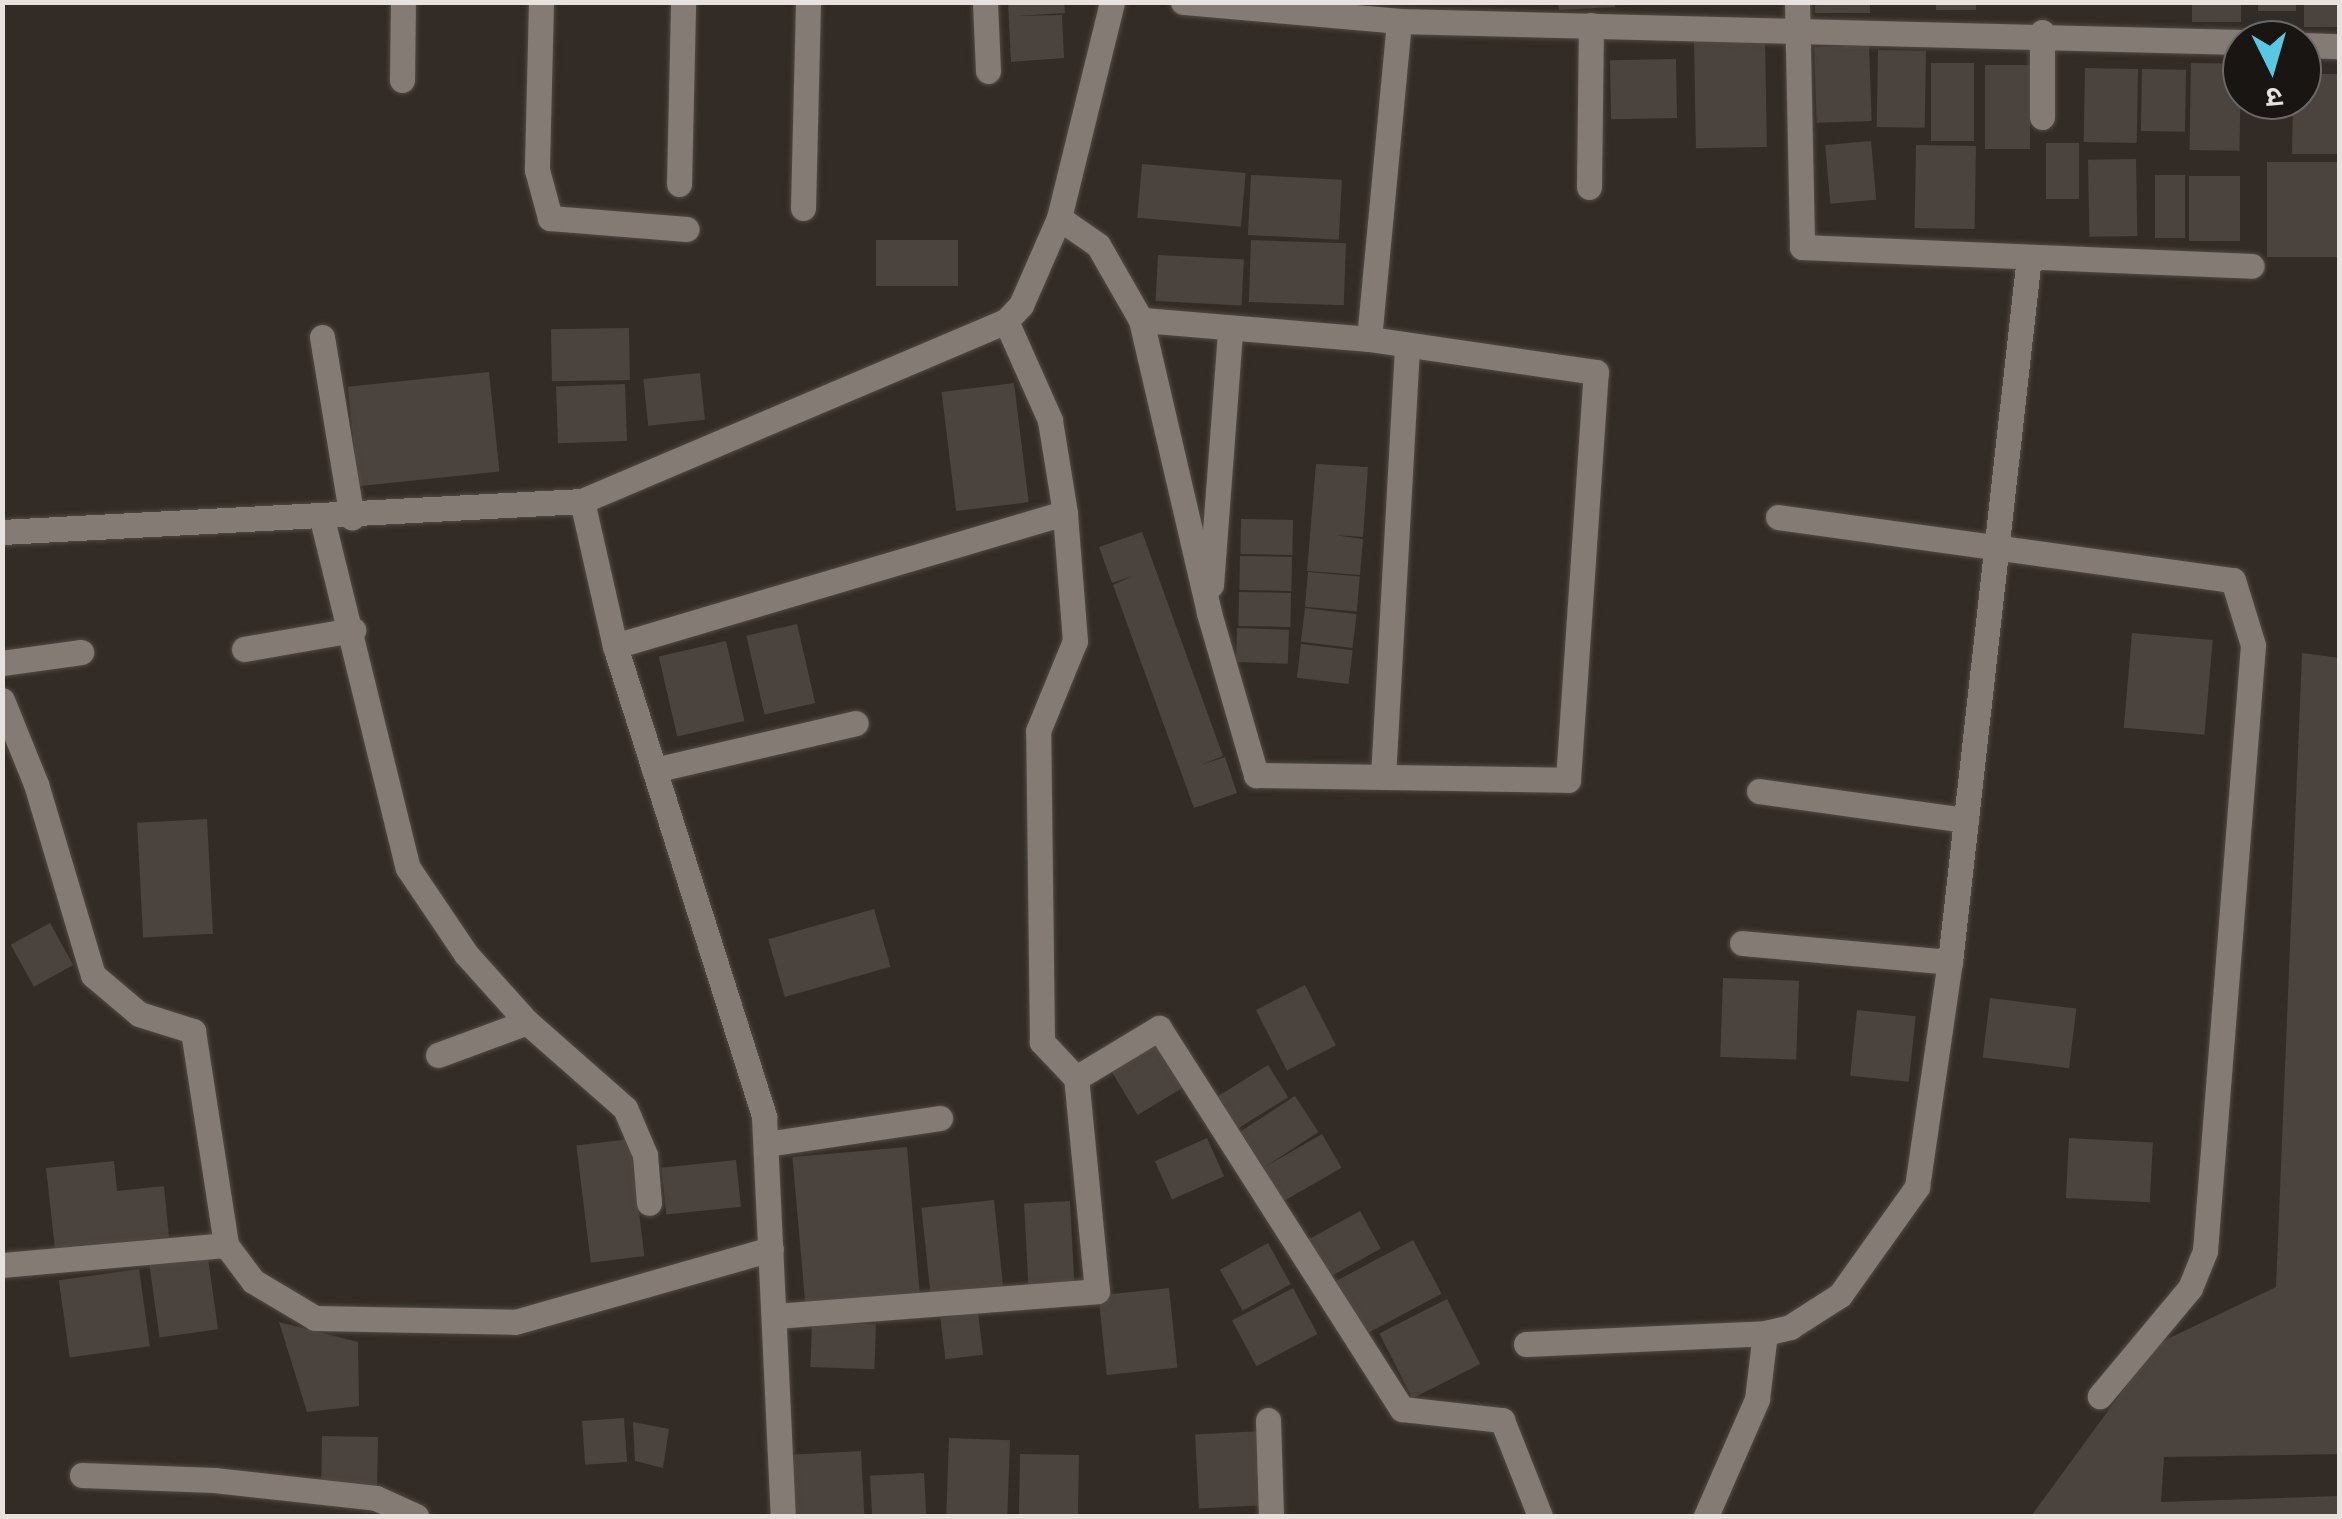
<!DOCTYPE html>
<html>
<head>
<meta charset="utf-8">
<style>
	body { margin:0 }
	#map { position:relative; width:2342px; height:1519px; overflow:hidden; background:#332c26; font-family:"Public Sans","Noto Sans Devanagari",sans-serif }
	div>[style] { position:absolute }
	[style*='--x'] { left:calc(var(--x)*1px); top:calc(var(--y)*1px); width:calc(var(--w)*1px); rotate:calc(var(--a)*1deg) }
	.building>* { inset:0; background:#4b433d; transform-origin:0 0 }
	.roads { filter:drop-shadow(0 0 2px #504a45) drop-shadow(0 0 2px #504a45) }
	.street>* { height:25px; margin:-12.5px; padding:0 12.5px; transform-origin:12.5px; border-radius:12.5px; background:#847b75 }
	.secondary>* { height:25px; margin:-12.5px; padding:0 12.5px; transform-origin:12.5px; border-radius:12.5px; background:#847b75 }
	span { translate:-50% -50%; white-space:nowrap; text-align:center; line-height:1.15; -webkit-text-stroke:8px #181512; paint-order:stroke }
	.frame { position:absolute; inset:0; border:5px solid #e7e2de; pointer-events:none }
	.north { position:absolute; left:2222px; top:20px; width:100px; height:100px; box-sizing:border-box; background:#181512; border:2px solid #6b6764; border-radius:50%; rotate:175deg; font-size:28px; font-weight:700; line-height:40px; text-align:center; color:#e7e2de }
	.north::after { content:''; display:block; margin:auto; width:35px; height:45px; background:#57c9e2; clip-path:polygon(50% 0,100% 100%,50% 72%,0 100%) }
</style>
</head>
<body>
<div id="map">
	<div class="building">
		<div style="clip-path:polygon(1008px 2px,1064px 2px,1065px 13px,1015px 16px,1062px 15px,1064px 58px,1011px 62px)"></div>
		<div style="clip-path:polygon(1558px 2px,1615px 2px,1615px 7px,1559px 10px)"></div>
		<div style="left:1815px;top:2px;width:55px;height:11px"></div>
		<div style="left:1936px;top:2px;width:40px;height:8px"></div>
		<div style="left:2192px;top:2px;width:49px;height:20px"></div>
		<div style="left:2258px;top:2px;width:38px;height:9px"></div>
		<div style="left:2304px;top:2px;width:36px;height:25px"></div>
		<div style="left:1765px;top:38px;width:109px;height:71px;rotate:89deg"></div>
		<div style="left:1869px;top:45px;width:76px;height:55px;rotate:88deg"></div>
		<div style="left:1878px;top:50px;width:48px;height:77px;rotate:1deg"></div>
		<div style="left:1676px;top:59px;width:59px;height:66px;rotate:89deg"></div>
		<div style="left:1931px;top:63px;width:43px;height:78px"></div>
		<div style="left:2191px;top:63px;width:50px;height:87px;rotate:1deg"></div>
		<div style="left:1985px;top:65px;width:45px;height:84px"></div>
		<div style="left:2085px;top:68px;width:53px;height:74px;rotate:1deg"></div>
		<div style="left:2142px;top:69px;width:44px;height:62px;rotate:1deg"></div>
		<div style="clip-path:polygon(2302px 74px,2340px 74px,2340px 154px,2292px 154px,2293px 100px,2302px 100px)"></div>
		<div style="left:1871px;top:141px;width:59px;height:46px;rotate:85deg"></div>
		<div style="left:2046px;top:143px;width:33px;height:56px"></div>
		<div style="left:1916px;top:145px;width:60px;height:83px;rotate:1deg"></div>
		<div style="left:2136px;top:159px;width:77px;height:48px;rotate:89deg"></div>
		<div style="left:2340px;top:162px;width:95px;height:73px;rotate:90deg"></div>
		<div style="left:1142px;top:164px;width:104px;height:54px;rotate:5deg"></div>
		<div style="left:1251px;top:175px;width:91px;height:60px;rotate:3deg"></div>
		<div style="left:2155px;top:175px;width:30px;height:63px"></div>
		<div style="left:2189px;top:176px;width:51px;height:65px"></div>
		<div style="left:876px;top:240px;width:82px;height:46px"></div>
		<div style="left:1251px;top:240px;width:95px;height:62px;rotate:2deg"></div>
		<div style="left:1158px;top:255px;width:86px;height:46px;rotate:3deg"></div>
		<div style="left:629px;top:328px;width:52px;height:78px;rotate:89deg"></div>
		<div style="left:489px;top:372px;width:100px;height:142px;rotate:84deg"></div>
		<div style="left:700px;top:373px;width:47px;height:57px;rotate:84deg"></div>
		<div style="left:1014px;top:383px;width:120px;height:73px;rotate:83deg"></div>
		<div style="left:625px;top:384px;width:57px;height:69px;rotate:88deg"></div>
		<div style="clip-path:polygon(1316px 464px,1368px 467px,1363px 537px,1334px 535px,1363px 539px,1360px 575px,1307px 571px)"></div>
		<div style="left:1241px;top:519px;width:52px;height:35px;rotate:1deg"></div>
		<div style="clip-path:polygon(1142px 532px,1223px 756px,1201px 765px,1225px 757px,1237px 793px,1194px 808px,1113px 585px,1132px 576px,1112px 583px,1099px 547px)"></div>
		<div style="left:1240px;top:556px;width:52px;height:34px;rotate:1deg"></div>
		<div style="left:1308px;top:572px;width:52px;height:35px;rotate:5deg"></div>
		<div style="left:1239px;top:592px;width:52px;height:34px;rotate:1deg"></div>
		<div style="left:1305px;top:608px;width:52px;height:34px;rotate:7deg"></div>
		<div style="left:797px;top:624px;width:81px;height:52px;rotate:77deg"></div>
		<div style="left:1237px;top:628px;width:52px;height:34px;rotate:2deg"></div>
		<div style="left:2132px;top:633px;width:81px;height:95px;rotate:5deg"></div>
		<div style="left:726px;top:641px;width:82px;height:69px;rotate:77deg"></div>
		<div style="left:1301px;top:644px;width:52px;height:34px;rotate:7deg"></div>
		<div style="clip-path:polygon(2302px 653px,2340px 658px,2340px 1454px,2164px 1457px,2161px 1502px,2340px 1496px,2340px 1516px,2031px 1516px,2157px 1344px,2276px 1287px)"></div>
		<div style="left:207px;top:819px;width:115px;height:70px;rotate:87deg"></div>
		<div style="left:874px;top:909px;width:60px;height:110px;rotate:74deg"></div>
		<div style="left:50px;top:923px;width:48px;height:45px;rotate:61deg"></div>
		<div style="left:1723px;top:978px;width:76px;height:79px;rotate:2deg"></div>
		<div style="left:1305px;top:985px;width:68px;height:55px;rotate:63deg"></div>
		<div style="left:1990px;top:998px;width:87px;height:60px;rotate:7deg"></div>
		<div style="left:1857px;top:1010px;width:59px;height:66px;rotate:6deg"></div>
		<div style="left:1158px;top:1042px;width:52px;height:55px;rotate:59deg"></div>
		<div style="left:1268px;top:1065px;width:38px;height:62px;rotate:58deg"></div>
		<div style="left:1295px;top:1096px;width:43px;height:65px;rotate:57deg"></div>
		<div style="left:1322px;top:1134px;width:39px;height:69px;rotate:60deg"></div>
		<div style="left:1207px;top:1138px;width:42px;height:57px;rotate:66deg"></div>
		<div style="left:2069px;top:1138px;width:84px;height:60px;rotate:3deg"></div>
		<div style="left:630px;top:1139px;width:118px;height:54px;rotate:83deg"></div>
		<div style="left:907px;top:1147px;width:151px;height:115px;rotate:85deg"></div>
		<div style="left:736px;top:1160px;width:47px;height:75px;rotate:84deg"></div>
		<div style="clip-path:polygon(114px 1161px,117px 1191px,164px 1186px,169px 1237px,55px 1249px,46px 1168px)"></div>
		<div style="left:994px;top:1200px;width:90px;height:73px;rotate:84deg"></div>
		<div style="left:1070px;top:1201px;width:84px;height:46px;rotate:87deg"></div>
		<div style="left:1360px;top:1211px;width:43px;height:60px;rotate:61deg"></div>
		<div style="left:1413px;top:1240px;width:61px;height:91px;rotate:62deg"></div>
		<div style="left:1268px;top:1243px;width:47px;height:55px;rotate:61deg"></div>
		<div style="left:207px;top:1251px;width:79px;height:59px;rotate:82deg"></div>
		<div style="left:139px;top:1269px;width:78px;height:81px;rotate:82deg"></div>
		<div style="left:1169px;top:1288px;width:80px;height:71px;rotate:84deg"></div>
		<div style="left:1293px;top:1288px;width:52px;height:69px;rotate:62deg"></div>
		<div style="left:1447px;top:1299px;width:73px;height:76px;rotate:63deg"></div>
		<div style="left:978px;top:1313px;width:42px;height:38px;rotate:83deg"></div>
		<div style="clip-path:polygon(279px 1322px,358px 1342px,359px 1406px,307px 1412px)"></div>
		<div style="left:812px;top:1322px;width:64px;height:45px;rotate:2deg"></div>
		<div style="left:624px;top:1418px;width:44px;height:42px;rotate:86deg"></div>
		<div style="clip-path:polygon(633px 1422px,669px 1429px,663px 1468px,635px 1461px)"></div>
		<div style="left:1262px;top:1431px;width:74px;height:67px;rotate:87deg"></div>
		<div style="left:322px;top:1436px;width:56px;height:54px;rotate:1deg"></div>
		<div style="left:949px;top:1438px;width:61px;height:78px;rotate:2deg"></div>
		<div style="left:861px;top:1451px;width:65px;height:70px;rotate:87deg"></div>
		<div style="left:1020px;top:1454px;width:59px;height:62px;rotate:1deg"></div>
		<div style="left:924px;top:1473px;width:43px;height:54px;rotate:87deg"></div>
	</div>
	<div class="roads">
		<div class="street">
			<div style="--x:541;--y:2;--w:168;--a:91.4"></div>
			<div style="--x:537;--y:170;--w:50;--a:74.8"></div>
			<div style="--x:550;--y:218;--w:137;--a:4.6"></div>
			<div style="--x:985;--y:2;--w:69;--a:87.5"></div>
			<div style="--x:1183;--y:2;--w:217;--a:5"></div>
			<div style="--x:1399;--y:21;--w:843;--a:1.43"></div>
			<div style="--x:1797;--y:2;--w:245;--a:88.8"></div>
			<div style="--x:1802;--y:247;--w:450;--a:2.4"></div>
			<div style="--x:2302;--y:45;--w:38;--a:2"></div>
			<div style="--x:402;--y:80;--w:78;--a:-89.3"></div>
			<div style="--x:2042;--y:117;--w:85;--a:-90"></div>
			<div style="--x:679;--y:184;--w:182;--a:-88.7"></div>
			<div style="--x:1589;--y:187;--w:162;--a:-89.3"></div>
			<div style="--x:803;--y:208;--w:206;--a:-88.6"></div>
			<div style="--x:1059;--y:218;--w:47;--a:34.7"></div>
			<div style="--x:1098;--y:245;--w:86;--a:60.2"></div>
			<div style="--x:1141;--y:320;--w:301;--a:76.9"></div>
			<div style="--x:1209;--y:613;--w:169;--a:73.8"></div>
			<div style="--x:1256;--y:775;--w:312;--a:0.9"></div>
			<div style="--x:1568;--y:780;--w:409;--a:-86.1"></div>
			<div style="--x:1596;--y:372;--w:229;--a:-171.7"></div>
			<div style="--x:1369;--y:339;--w:229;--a:-175.2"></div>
			<div style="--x:322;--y:337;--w:183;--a:80.6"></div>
			<div style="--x:1369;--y:339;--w:319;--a:-84.6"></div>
			<div style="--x:582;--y:501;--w:149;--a:77.2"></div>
			<div style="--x:615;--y:646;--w:494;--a:72.4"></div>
			<div style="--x:764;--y:1117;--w:399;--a:87.3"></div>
			<div style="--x:1778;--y:517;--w:459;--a:7.9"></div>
			<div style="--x:2233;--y:580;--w:68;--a:72.9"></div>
			<div style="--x:2253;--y:645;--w:608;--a:94.53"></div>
			<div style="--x:2205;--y:1251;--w:40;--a:112"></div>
			<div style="--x:2190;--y:1288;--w:141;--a:129.8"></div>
			<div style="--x:322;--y:519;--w:359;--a:76.2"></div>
			<div style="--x:408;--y:868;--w:104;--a:56"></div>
			<div style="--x:466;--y:954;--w:91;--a:48.1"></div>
			<div style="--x:527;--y:1022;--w:130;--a:41.3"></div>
			<div style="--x:625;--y:1108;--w:51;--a:66.9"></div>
			<div style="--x:645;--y:1155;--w:48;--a:85.2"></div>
			<div style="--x:1211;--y:585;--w:256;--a:-85.7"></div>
			<div style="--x:615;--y:646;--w:469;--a:-16.5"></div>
			<div style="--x:244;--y:649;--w:111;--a:-9.9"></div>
			<div style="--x:2;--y:663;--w:80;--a:-7.9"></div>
			<div style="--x:2;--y:700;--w:91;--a:68"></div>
			<div style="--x:36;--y:784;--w:199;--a:73.4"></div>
			<div style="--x:93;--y:975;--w:60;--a:40.3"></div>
			<div style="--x:139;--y:1014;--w:57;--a:17.5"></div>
			<div style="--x:193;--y:1031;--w:217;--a:81.2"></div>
			<div style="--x:226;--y:1245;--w:45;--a:53.1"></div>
			<div style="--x:253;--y:1281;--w:72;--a:30.8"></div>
			<div style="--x:315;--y:1318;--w:200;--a:1.1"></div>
			<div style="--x:515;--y:1322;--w:266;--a:-15.9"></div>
			<div style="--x:654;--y:770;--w:207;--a:-13.1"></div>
			<div style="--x:1383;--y:777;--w:428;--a:-86.8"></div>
			<div style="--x:1759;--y:791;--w:209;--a:8"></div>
			<div style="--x:1742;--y:943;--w:209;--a:5.2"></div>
			<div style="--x:1950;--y:962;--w:709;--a:-83.61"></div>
			<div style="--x:438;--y:1055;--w:95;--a:-20.3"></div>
			<div style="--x:1076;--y:1078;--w:97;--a:-31.1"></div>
			<div style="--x:1159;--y:1028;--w:452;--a:57.5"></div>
			<div style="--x:1402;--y:1409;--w:101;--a:6.3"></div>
			<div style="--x:1502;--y:1420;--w:103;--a:68.4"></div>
			<div style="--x:766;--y:1144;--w:176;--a:-8.5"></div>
			<div style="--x:2;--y:1265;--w:225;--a:-5.1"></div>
			<div style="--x:775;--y:1316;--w:323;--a:-4.4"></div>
			<div style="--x:1097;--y:1291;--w:214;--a:-95.6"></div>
			<div style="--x:1076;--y:1078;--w:50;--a:-133.4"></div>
			<div style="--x:1042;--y:1042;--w:311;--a:-90.7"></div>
			<div style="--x:1038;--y:731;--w:97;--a:-67.7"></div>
			<div style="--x:1075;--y:641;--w:128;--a:-94.5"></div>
			<div style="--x:1065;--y:513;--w:94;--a:-99.2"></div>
			<div style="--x:1050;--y:420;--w:108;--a:-114"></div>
			<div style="--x:1526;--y:1344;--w:239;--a:-2.6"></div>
			<div style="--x:1765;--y:1333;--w:26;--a:-13"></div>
			<div style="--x:1790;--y:1327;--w:59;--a:-32.6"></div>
			<div style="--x:1840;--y:1295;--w:133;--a:-54.5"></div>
			<div style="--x:1917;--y:1187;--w:227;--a:-81.7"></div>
			<div style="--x:1268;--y:1420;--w:96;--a:88.2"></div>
			<div style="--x:82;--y:1475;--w:132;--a:2.2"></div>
			<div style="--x:214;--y:1480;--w:163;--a:6.3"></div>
			<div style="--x:376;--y:1498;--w:44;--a:24.2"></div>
			<div style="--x:1706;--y:1516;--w:128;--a:-66.4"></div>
			<div style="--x:1757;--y:1399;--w:66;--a:-83.1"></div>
		</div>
		<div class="secondary">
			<div style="--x:2;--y:532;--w:581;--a:-3.06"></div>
			<div style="--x:582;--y:501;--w:461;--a:-23"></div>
			<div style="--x:1006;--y:321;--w:22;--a:-47"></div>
			<div style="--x:1021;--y:305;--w:95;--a:-66.4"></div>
			<div style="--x:1059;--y:218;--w:222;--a:-76.2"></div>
		</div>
	</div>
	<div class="frame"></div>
	<div class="north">उ</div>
</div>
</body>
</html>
